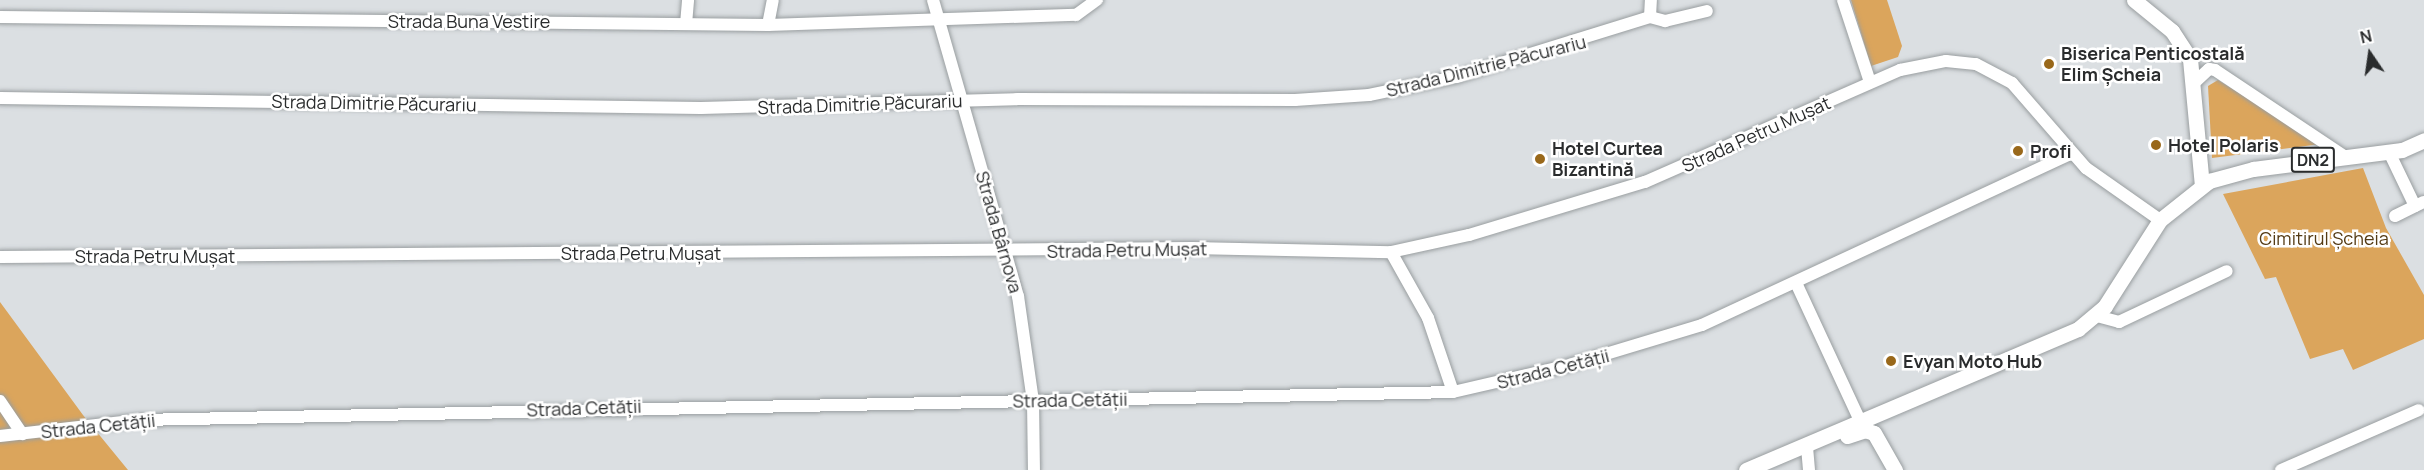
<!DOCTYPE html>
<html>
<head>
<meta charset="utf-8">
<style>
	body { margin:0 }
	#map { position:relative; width:2424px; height:470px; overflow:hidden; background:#dbdfe2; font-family:Manrope,sans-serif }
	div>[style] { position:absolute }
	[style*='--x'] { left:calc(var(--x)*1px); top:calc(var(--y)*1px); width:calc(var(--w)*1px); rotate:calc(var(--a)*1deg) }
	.green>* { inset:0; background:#dba55c }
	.roads { filter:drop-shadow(0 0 2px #999ea0) drop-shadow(0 0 2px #999ea0) }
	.minor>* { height:12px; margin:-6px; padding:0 6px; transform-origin:6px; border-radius:6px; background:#fff }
	.major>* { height:15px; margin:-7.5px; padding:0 7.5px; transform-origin:7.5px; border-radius:7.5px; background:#fff }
	.dots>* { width:16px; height:16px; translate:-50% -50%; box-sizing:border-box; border:3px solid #fff; border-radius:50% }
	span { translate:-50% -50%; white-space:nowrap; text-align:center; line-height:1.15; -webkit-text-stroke:5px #fff; paint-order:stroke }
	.shield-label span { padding:2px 4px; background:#fff; border:2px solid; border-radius:4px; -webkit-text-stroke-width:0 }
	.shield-label { font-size:16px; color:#2a2c2d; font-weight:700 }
	.street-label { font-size:18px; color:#2a2c2d }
	.poi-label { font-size:18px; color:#2a2c2d; font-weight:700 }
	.left { translate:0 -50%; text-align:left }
	.park-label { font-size:18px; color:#543a14 }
	.north { position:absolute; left:2340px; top:24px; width:60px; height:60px; -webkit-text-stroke:4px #fff; paint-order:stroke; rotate:347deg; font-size:16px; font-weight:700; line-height:24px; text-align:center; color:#2a2c2d }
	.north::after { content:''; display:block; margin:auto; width:21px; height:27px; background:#2a2c2d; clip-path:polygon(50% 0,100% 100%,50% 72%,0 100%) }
</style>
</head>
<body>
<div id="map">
	<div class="green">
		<div style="clip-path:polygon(1851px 0,1887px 0,1902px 46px,1898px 57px,1871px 66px)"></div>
		<div style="clip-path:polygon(2218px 80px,2321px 144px,2212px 158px,2208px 86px)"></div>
		<div style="clip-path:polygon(2363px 168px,2386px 228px,2424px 295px,2424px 339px,2353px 370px,2343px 349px,2310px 359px,2276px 277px,2265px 279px,2223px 194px)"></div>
		<div style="clip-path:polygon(0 302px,83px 415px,128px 470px,0 470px)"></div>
	</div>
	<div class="roads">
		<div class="minor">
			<div style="--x:933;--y:0;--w:308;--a:74"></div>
			<div style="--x:1018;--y:296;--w:106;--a:81.9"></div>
			<div style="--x:1033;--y:401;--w:69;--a:89.2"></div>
			<div style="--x:1843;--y:0;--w:86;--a:71.8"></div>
			<div style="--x:0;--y:17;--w:768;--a:0.6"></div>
			<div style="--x:768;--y:25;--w:308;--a:-1.9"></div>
			<div style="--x:1076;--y:15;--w:26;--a:-36"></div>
			<div style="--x:1650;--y:17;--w:16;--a:15"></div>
			<div style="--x:1665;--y:21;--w:43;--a:-13.4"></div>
			<div style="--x:1650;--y:17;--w:17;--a:-87"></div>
			<div style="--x:686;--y:24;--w:24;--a:-85"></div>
			<div style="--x:768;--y:25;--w:25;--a:-79"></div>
			<div style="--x:2195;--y:82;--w:19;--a:-43"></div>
			<div style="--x:2209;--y:69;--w:6;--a:9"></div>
			<div style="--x:2215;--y:70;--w:155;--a:33.7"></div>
			<div style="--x:0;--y:98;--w:701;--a:0.82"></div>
			<div style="--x:701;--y:108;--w:316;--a:-1.6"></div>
			<div style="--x:1017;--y:99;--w:278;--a:0.2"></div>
			<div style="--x:1295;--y:100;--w:74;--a:-3.9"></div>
			<div style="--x:1369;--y:95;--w:89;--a:-11.7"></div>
			<div style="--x:1456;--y:77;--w:203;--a:-17.2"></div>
			<div style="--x:2389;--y:152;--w:60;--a:64.3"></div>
			<div style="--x:2395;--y:216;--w:32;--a:-26"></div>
			<div style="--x:1391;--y:252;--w:76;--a:60.7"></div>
			<div style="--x:1428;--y:318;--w:78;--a:71.3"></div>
			<div style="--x:0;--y:257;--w:1192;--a:-0.43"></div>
			<div style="--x:1192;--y:248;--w:199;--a:1.2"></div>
			<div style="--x:1391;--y:252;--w:80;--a:-12.3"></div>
			<div style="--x:1469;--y:235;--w:184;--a:-16.8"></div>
			<div style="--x:1645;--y:182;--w:279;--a:-23.7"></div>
			<div style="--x:1900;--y:70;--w:47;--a:-11.1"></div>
			<div style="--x:1946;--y:61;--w:30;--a:6"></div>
			<div style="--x:1976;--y:64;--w:41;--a:27.8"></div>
			<div style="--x:2012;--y:83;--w:113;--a:49"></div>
			<div style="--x:2086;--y:168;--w:90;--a:35.1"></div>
			<div style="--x:1797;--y:285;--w:150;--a:65.1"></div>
			<div style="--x:2097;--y:316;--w:23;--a:15"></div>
			<div style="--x:2119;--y:322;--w:119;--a:-25.3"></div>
			<div style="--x:0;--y:401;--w:40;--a:56"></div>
			<div style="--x:0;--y:436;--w:141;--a:-6.5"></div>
			<div style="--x:140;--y:420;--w:1313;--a:-1.22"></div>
			<div style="--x:1453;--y:392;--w:116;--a:-13"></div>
			<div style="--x:1566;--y:366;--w:142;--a:-16.8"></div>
			<div style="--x:1702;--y:325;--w:407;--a:-24.9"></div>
			<div style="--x:1807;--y:447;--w:23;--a:85"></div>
			<div style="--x:2281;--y:470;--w:150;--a:-23.5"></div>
		</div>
		<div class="major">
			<div style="--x:2134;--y:0;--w:49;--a:39.2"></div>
			<div style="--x:2172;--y:31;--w:33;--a:57"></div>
			<div style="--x:2190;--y:59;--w:127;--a:84.6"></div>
			<div style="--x:1847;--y:436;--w:19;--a:-18"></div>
			<div style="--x:1865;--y:430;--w:9;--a:18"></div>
			<div style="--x:1874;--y:433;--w:43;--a:60.4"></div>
			<div style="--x:1746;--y:470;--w:361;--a:-23"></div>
			<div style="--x:2078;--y:329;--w:35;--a:-40"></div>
			<div style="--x:2105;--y:306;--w:102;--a:-57.4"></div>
			<div style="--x:2160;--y:220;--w:63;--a:-38.5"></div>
			<div style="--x:2209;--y:181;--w:46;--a:-15.3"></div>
			<div style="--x:2253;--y:169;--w:150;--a:-7.3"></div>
			<div style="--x:2402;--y:150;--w:24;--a:-24"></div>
		</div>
	</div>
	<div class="dots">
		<div style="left:2049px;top:64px;background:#99681a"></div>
		<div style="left:2156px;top:145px;background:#99681a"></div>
		<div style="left:2018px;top:151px;background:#99681a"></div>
		<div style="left:1540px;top:159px;background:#99681a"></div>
		<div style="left:1891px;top:361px;background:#99681a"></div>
	</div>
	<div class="shield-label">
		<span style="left:2313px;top:160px">DN2</span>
	</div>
	<div class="street-label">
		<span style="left:469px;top:21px">Strada Buna Vestire</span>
		<span style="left:1486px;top:66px;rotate:-14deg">Strada Dimitrie Păcurariu</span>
		<span style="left:374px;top:103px;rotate:1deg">Strada Dimitrie Păcurariu</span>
		<span style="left:860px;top:104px;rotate:-2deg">Strada Dimitrie Păcurariu</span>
		<span style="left:1756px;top:134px;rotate:-24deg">Strada Petru Mușat</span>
		<span style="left:999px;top:232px;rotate:74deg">Strada Bârnova</span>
		<span style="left:1127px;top:250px;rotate:-1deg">Strada Petru Mușat</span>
		<span style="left:641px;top:253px">Strada Petru Mușat</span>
		<span style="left:155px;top:256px">Strada Petru Mușat</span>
		<span style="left:1553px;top:369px;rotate:-14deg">Strada Cetății</span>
		<span style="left:1070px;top:400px;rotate:-1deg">Strada Cetății</span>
		<span style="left:584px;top:408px;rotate:-2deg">Strada Cetății</span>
		<span style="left:98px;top:426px;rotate:-6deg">Strada Cetății</span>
	</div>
	<div class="poi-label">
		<span class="left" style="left:2061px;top:64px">Biserica Penticostală<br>Elim Șcheia</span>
		<span class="left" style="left:2168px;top:145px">Hotel Polaris</span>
		<span class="left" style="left:1552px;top:159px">Hotel Curtea<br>Bizantină</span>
		<span class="left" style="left:2030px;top:151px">Profi</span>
		<span class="left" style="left:1903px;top:361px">Evyan Moto Hub</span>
	</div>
	<div class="park-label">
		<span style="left:2324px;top:238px">Cimitirul Șcheia</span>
	</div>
	<div class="north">N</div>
</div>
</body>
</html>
